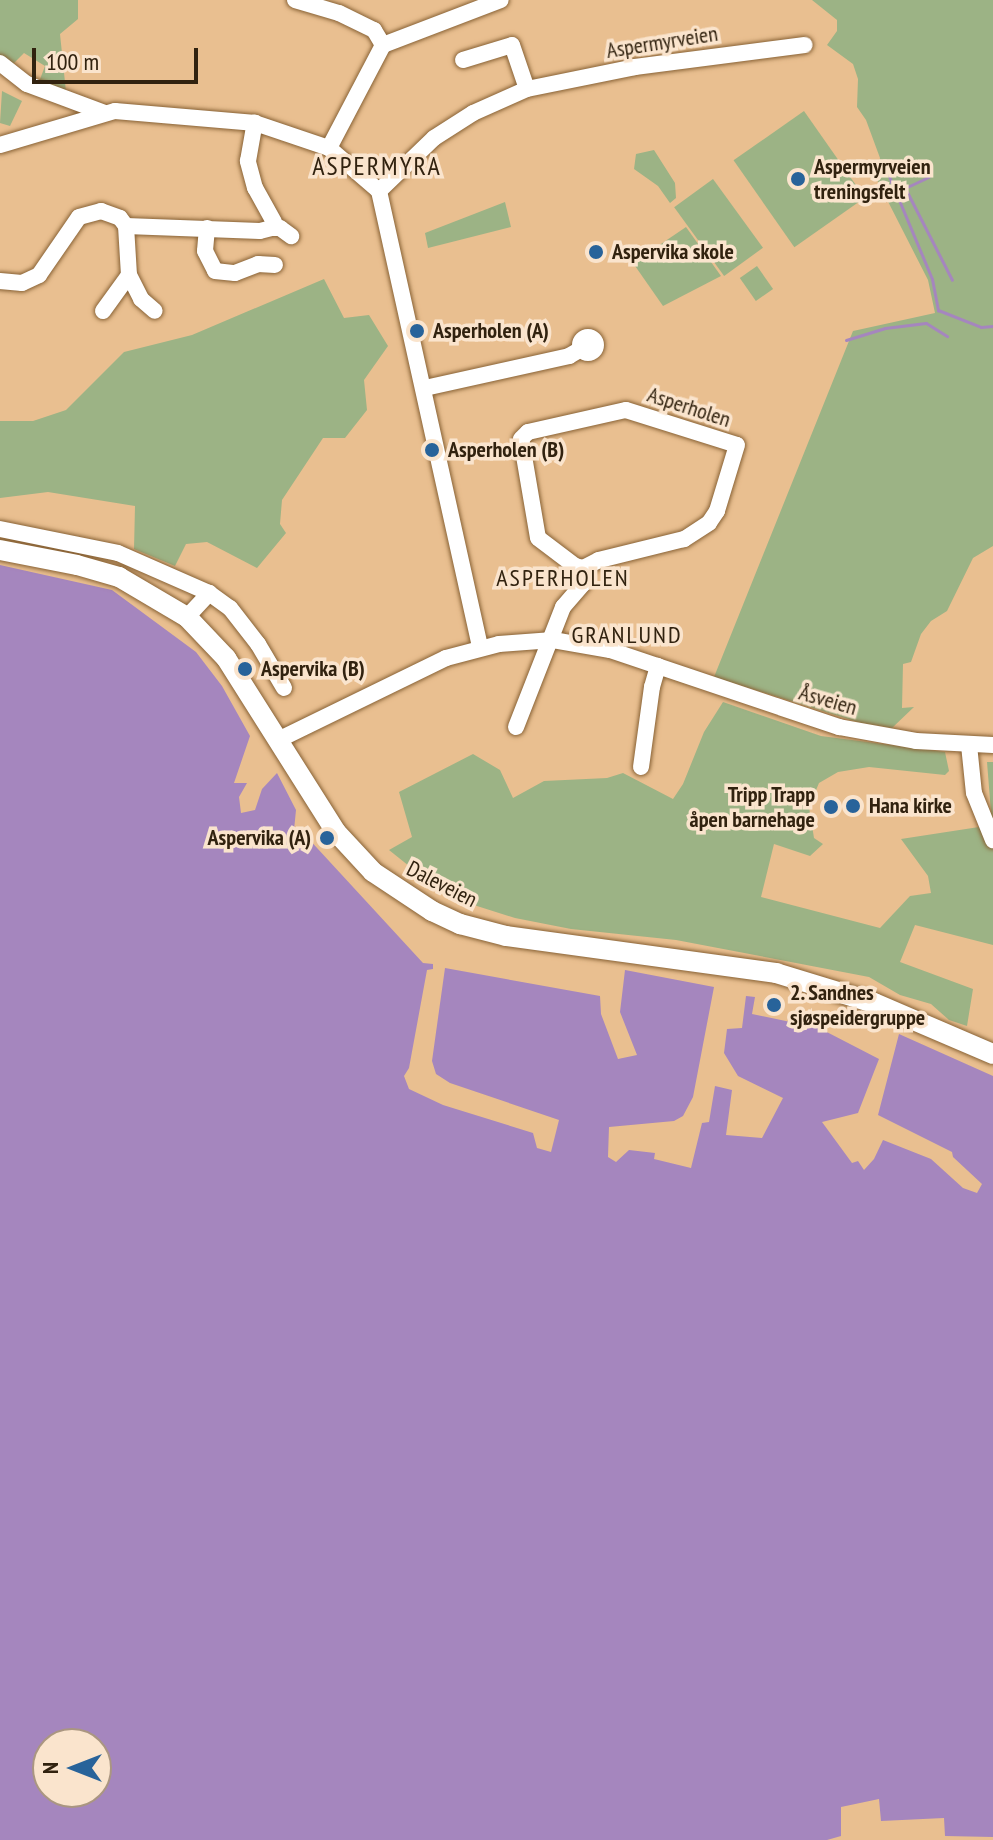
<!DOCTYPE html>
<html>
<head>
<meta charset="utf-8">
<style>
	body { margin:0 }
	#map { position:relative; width:993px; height:1840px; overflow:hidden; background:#e9bf90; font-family:"PT Sans Narrow",sans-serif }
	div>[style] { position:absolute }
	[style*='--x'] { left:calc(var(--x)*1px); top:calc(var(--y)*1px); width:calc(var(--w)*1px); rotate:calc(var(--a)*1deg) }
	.green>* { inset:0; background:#9cb385; transform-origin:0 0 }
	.water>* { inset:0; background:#a586be }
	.stream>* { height:3px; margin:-1.5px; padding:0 1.5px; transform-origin:1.5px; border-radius:1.5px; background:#a586be }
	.roads { filter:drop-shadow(0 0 2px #886235) drop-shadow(0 0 2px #886235) }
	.minor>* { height:16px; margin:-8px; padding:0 8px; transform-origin:8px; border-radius:8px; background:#fff }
	.minor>.ring { margin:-8px; padding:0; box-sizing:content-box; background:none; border:16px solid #fff; border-radius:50% }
	.major>* { height:20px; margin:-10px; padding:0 10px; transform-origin:10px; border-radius:10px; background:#fff }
	.dots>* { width:22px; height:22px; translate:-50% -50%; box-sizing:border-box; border:4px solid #fae4cd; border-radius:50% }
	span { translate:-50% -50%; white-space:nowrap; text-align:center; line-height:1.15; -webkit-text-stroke:7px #fae4cd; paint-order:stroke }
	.street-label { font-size:22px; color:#31220f }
	.poi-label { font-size:22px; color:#31220f; font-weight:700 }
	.left { translate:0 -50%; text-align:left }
	.right { translate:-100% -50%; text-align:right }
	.neighbourhood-label { font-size:24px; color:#31220f; letter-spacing:2px }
	.quarter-label { font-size:26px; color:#31220f; letter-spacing:2px }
	.north { position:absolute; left:32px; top:1728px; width:80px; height:80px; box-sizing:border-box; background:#fae4cd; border:2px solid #aa9681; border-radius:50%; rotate:270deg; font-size:22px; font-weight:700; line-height:32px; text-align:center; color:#31220f }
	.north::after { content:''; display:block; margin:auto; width:28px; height:36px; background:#28639a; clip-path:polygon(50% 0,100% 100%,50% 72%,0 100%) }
	.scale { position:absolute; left:32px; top:48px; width:166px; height:36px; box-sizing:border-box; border:4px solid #31220f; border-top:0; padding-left:10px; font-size:24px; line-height:28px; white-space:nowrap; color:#31220f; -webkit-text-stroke:6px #fae4cd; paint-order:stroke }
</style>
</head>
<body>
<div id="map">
	<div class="green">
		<div style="clip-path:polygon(0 0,78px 0,78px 19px,60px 34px,66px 92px,39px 82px,45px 66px,24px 53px,13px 64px,0 55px)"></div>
		<div style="clip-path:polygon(812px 0,993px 0,993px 546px,973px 558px,947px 611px,931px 621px,921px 634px,911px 662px,903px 664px,902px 708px,914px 707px,892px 728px,861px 723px,714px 677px,853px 331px,935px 313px,928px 280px,875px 176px,880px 158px,866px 120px,857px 107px,858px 79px,853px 64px,827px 45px,837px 31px,837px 20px)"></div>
		<div style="clip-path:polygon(2px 91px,22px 101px,10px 126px,0 123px)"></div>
		<div style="left:804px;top:111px;width:106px;height:86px;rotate:55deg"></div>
		<div style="clip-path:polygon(654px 150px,675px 183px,676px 198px,670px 203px,658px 186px,634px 169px,636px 154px)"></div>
		<div style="left:713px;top:179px;width:85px;height:48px;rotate:54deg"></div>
		<div style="clip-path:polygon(505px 202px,511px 227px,428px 248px,425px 233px)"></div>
		<div style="clip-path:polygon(686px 227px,721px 276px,663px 306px,633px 263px)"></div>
		<div style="left:757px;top:266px;width:28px;height:21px;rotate:55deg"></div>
		<div style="clip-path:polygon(324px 279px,344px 318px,369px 315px,388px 346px,364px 380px,367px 410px,345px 438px,323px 438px,282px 500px,280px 524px,286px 533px,257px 568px,207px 542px,186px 544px,175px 566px,134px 549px,135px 506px,48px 492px,0 498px,0 421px,33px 421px,66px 410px,124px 352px,192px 335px)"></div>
		<div style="clip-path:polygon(723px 702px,821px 736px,945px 752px,949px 771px,945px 775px,869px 767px,838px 772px,819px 783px,809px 807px,814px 838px,823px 844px,810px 856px,774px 844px,761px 897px,880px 928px,910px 896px,931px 893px,928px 876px,901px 839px,992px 825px,987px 762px,993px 762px,993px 945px,915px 925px,900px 962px,973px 989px,967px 1026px,949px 1020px,931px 1004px,900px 995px,869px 977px,676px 940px,571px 929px,515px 918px,477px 906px,429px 882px,389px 850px,412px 837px,399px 792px,473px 754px,500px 770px,513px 798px,544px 781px,607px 778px,623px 773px,673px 799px,683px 784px,704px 732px)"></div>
	</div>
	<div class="water">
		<div style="clip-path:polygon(evenodd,0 565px,112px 590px,196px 652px,222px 686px,250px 736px,234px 783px,247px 783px,239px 797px,241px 813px,255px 810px,262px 789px,277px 773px,296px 810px,294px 830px,306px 836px,423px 963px,433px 964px,433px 969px,427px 970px,409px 1068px,404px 1076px,409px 1089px,443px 1105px,533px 1133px,537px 1148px,551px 1152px,559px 1120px,450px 1083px,436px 1074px,432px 1061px,445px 968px,600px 996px,601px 1014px,618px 1059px,637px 1055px,620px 1012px,625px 970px,714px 987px,693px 1097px,683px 1116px,674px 1121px,609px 1127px,608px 1157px,616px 1162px,629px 1150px,655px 1153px,654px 1159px,691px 1168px,702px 1123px,709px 1122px,715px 1086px,732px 1090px,726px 1135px,762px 1138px,783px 1098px,738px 1076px,724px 1053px,727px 1029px,742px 1028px,746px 996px,755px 997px,752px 1014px,819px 1028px,879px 1059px,858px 1113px,822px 1122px,852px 1163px,858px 1161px,864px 1170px,874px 1159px,883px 1140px,931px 1159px,963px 1188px,977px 1193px,982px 1184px,953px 1157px,952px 1152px,878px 1115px,899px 1034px,993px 1076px,993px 1837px,945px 1836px,944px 1818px,881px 1821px,879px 1799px,841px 1807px,841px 1836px,827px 1840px,0 1840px,0 565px,48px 1744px,96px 1744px,96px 1792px,48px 1792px,48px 1744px)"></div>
	</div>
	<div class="stream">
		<div style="--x:886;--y:169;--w:119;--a:67.3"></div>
		<div style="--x:932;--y:279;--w:32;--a:79"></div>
		<div style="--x:938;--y:310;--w:46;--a:21.6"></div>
		<div style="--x:981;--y:327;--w:12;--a:-5"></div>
		<div style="--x:891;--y:182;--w:15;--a:23"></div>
		<div style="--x:905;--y:188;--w:26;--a:-25"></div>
		<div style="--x:905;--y:188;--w:103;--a:62.9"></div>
		<div style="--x:846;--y:340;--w:41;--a:-17.1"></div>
		<div style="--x:885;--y:328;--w:41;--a:-7"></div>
		<div style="--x:926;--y:323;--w:25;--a:32"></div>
	</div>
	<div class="roads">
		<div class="minor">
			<div style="--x:295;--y:0;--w:46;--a:16.5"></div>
			<div style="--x:339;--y:13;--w:39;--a:26"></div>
			<div style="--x:374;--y:30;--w:17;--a:59"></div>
			<div style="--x:463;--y:60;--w:51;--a:-17"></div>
			<div style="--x:512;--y:45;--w:46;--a:71.2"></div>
			<div style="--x:0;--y:63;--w:34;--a:38"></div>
			<div style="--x:27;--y:84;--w:83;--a:20.4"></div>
			<div style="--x:0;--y:145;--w:120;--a:-16.5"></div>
			<div style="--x:115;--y:111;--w:141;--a:4.9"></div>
			<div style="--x:255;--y:123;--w:78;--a:18.7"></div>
			<div style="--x:329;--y:148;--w:66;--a:40.7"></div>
			<div style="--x:379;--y:191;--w:467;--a:77.5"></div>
			<div style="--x:329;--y:148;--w:116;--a:-62.3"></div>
			<div style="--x:383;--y:45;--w:126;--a:-20.9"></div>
			<div style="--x:379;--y:191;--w:76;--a:-43.9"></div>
			<div style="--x:434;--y:138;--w:46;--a:-32.7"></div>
			<div style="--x:473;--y:113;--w:59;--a:-24"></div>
			<div style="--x:527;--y:89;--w:110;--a:-11.5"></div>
			<div style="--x:635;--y:67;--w:171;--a:-7.4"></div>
			<div style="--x:126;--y:226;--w:134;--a:2.1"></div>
			<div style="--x:260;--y:231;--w:12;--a:-14"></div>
			<div style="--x:272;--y:228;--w:6;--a:-72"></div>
			<div style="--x:274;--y:222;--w:39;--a:-119"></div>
			<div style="--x:255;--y:188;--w:28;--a:-105"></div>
			<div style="--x:248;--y:161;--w:39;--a:-80"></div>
			<div style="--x:207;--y:228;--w:23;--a:95"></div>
			<div style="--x:205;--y:251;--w:22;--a:63"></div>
			<div style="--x:215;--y:271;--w:20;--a:6"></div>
			<div style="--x:235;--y:273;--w:25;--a:-21"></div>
			<div style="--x:258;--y:264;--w:17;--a:3"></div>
			<div style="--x:272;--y:228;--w:8;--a:0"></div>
			<div style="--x:280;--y:228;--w:14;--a:36"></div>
			<div style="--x:0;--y:281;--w:22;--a:5"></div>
			<div style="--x:22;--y:283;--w:19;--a:-25"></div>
			<div style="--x:39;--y:275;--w:70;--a:-55.4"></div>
			<div style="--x:79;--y:217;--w:23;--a:-15"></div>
			<div style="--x:101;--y:211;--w:20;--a:20"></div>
			<div style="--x:120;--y:218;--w:10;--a:53"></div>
			<div style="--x:126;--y:226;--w:49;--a:86.5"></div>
			<div style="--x:129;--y:275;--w:27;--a:63"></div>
			<div style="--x:141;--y:299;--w:18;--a:41"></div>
			<div style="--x:103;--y:311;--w:44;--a:-54.2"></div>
			<div class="ring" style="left:580px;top:337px;width:0;height:0"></div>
			<div style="--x:425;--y:388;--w:148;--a:-12.5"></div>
			<div style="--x:569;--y:356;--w:14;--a:-30"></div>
			<div style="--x:626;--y:410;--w:116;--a:17.5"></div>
			<div style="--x:737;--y:445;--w:69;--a:106.9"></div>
			<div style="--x:717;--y:511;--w:14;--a:124"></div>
			<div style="--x:709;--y:523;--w:30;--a:147"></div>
			<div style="--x:684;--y:539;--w:88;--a:166.1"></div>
			<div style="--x:599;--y:560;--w:18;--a:153"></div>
			<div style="--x:583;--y:568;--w:8;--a:-166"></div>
			<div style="--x:575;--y:566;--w:46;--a:-142.9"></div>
			<div style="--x:538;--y:538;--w:100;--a:-99.7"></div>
			<div style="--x:521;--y:439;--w:10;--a:-45"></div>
			<div style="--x:528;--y:432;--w:100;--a:-12.7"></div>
			<div style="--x:0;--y:529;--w:120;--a:11.5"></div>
			<div style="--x:118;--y:553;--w:99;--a:23.7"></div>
			<div style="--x:209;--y:593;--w:26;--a:36"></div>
			<div style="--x:230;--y:608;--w:46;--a:52.1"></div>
			<div style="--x:258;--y:644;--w:51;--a:59.4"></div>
			<div style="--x:187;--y:617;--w:33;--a:-47"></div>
			<div style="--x:516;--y:727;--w:129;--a:-68.6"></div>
			<div style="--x:563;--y:607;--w:30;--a:-49"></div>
			<div style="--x:583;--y:584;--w:16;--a:-90"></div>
			<div style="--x:278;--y:740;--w:187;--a:-26"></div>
			<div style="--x:446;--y:658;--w:55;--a:-14.8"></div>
			<div style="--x:499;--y:644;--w:54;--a:-4.2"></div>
			<div style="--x:553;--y:640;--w:58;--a:10"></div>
			<div style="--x:610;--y:650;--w:242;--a:18.6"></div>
			<div style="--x:839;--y:727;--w:78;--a:10.3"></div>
			<div style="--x:916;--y:741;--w:77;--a:3"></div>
			<div style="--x:969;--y:745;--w:48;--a:84.1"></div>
			<div style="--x:974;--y:793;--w:51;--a:68"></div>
			<div style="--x:641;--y:767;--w:81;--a:-82.2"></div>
			<div style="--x:652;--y:687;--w:22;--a:-74"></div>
		</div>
		<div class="major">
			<div style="--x:0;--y:550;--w:78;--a:11"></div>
			<div style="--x:77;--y:565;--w:44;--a:15.9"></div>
			<div style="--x:119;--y:577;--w:79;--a:30.5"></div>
			<div style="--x:187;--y:617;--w:57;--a:46.4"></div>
			<div style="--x:226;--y:658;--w:206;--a:57.7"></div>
			<div style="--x:336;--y:832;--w:54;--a:47.2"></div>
			<div style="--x:373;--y:872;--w:71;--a:33.5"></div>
			<div style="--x:432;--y:911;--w:31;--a:25"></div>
			<div style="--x:460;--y:924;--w:48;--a:14.6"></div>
			<div style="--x:506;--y:936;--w:273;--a:7.8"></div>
			<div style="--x:776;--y:973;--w:102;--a:17"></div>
			<div style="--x:874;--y:1003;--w:129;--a:23.2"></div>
		</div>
	</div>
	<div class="dots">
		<div style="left:798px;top:179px;background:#28639a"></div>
		<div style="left:596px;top:252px;background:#28639a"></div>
		<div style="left:417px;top:331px;background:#28639a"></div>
		<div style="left:432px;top:450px;background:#28639a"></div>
		<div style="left:245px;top:669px;background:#28639a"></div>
		<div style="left:853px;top:806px;background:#28639a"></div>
		<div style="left:831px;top:807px;background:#28639a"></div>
		<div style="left:327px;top:838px;background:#28639a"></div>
		<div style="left:774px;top:1005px;background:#28639a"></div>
	</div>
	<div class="street-label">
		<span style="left:662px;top:42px;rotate:-9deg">Aspermyrveien</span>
		<span style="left:689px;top:407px;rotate:18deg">Asperholen</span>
		<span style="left:828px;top:700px;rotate:16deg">Åsveien</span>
		<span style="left:442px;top:884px;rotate:27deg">Daleveien</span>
	</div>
	<div class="poi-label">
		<span class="left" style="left:814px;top:179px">Aspermyrveien<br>treningsfelt</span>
		<span class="left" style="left:612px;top:252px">Aspervika skole</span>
		<span class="left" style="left:433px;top:331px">Asperholen (A)</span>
		<span class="left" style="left:448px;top:450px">Asperholen (B)</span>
		<span class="left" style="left:261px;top:669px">Aspervika (B)</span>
		<span class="right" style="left:815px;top:807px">Tripp Trapp<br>åpen barnehage</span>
		<span class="left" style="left:869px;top:806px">Hana kirke</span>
		<span class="right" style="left:311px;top:838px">Aspervika (A)</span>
		<span class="left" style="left:790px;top:1005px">2. Sandnes<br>sjøspeidergruppe</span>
	</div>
	<div class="neighbourhood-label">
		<span style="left:563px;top:578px">ASPERHOLEN</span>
		<span style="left:627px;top:635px">GRANLUND</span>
	</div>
	<div class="quarter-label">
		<span style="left:377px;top:166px">ASPERMYRA</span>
	</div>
	<div class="north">N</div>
	<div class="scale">100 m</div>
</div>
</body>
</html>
